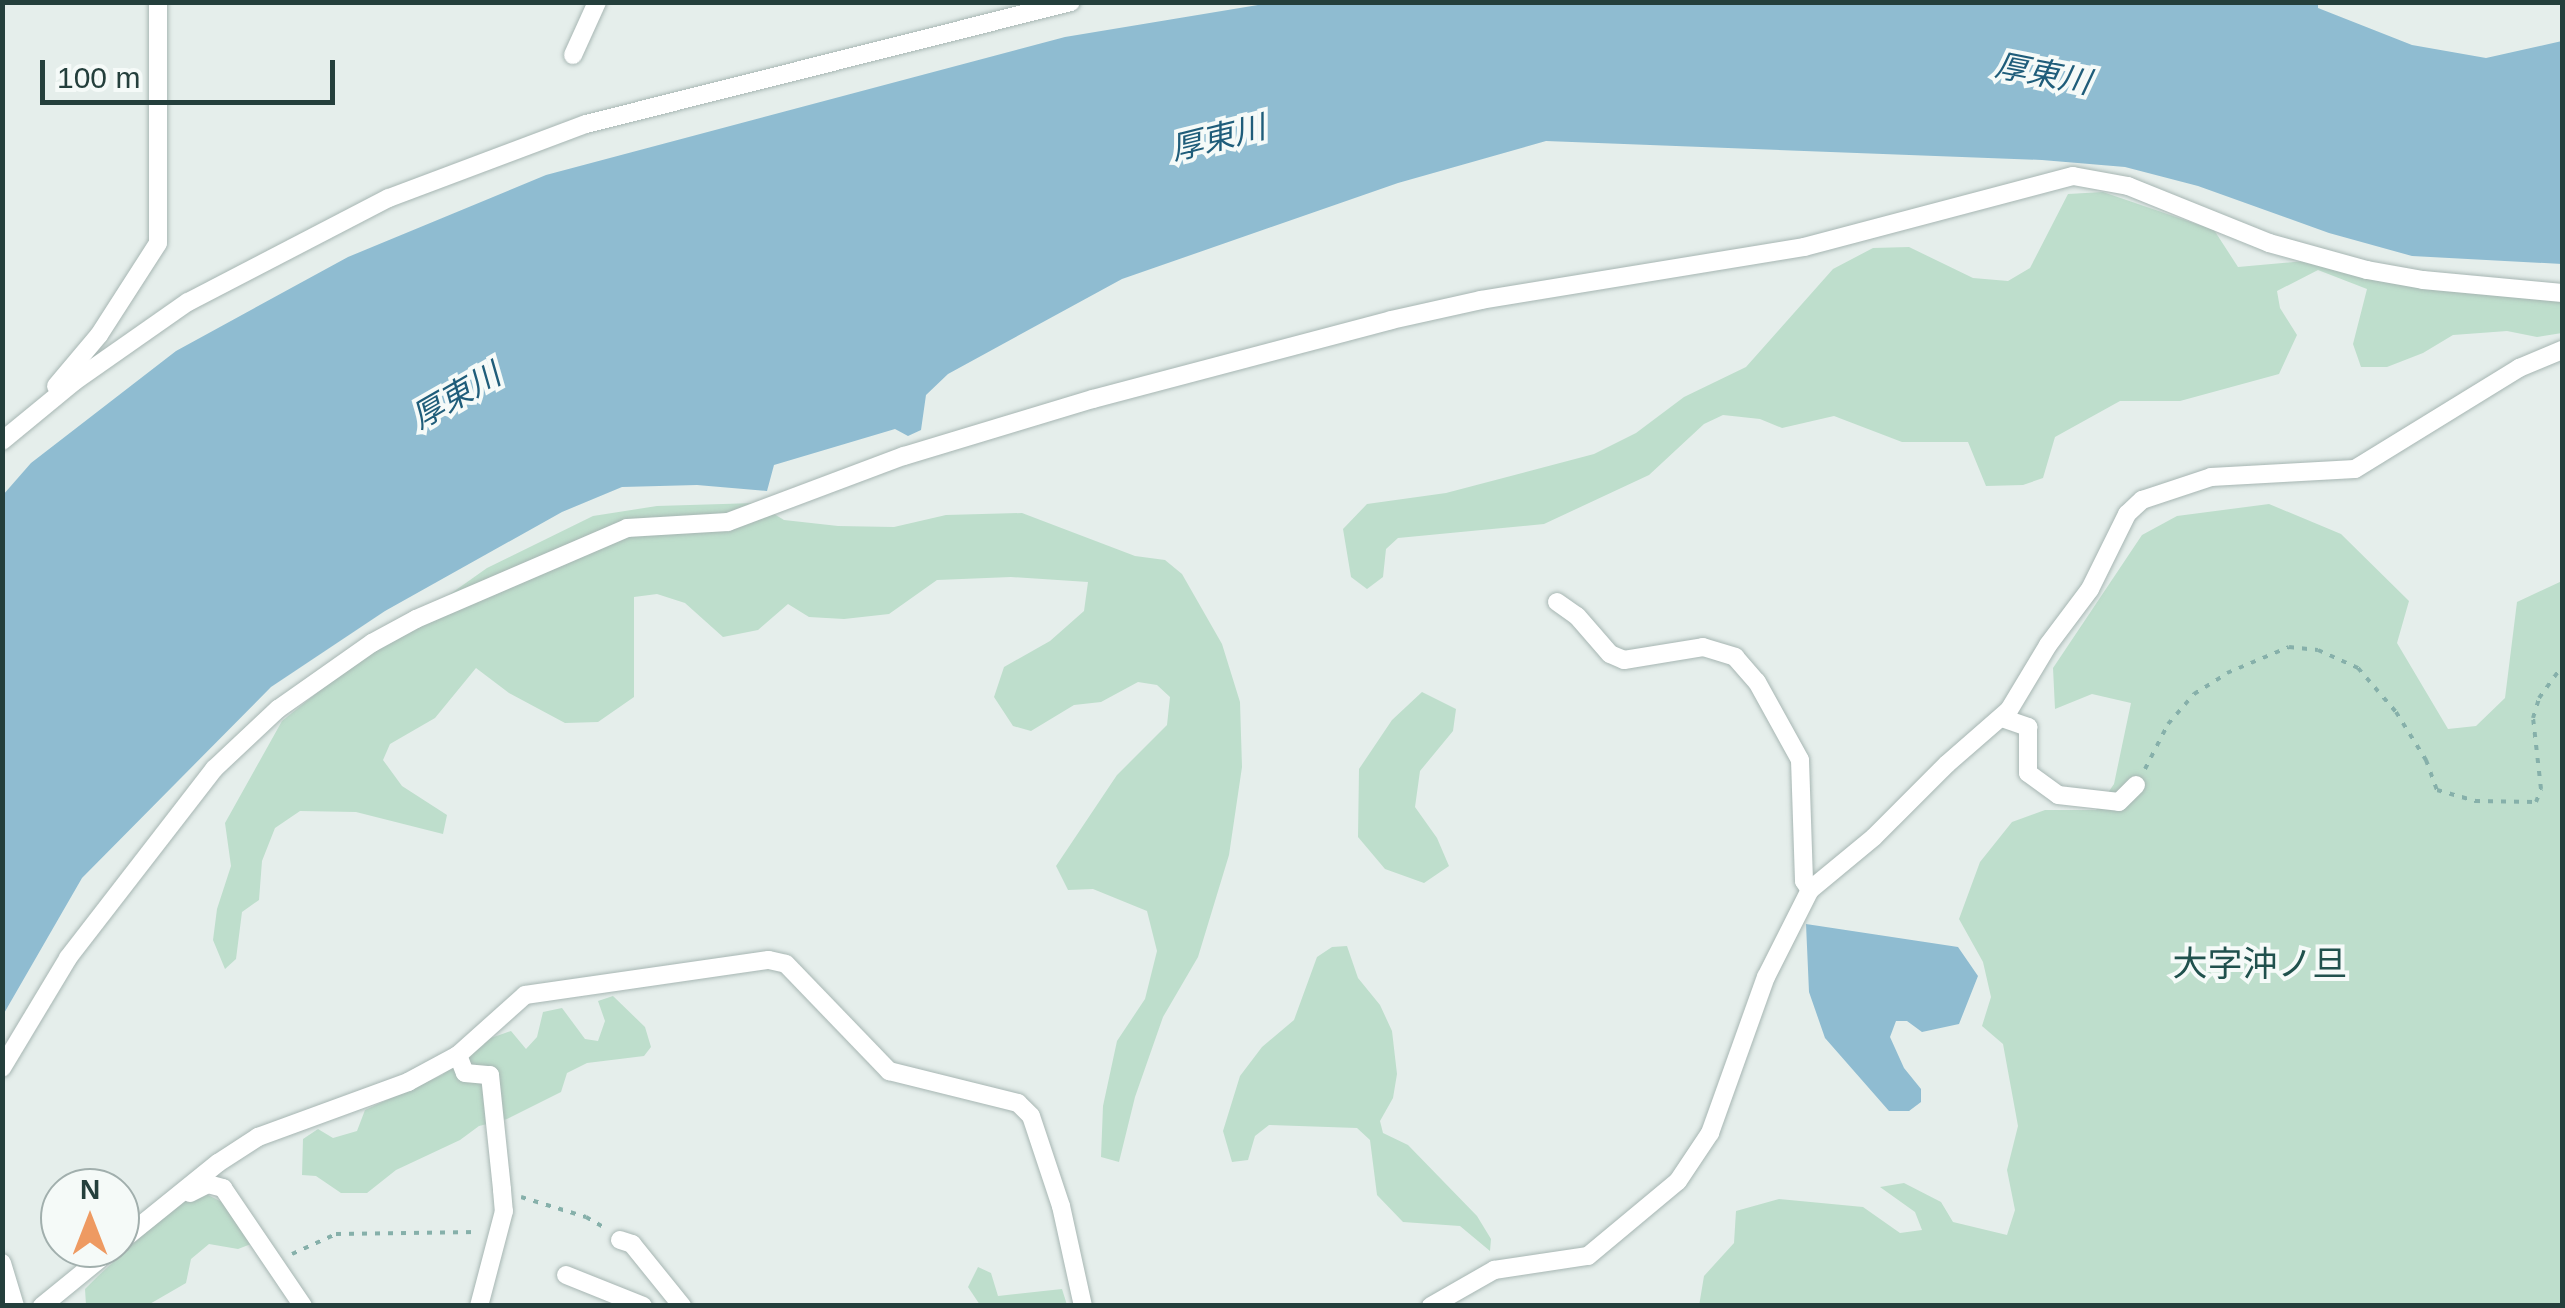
<!DOCTYPE html>
<html>
<head>
<meta charset="utf-8">
<style>
	body { margin:0 }
	#map { position:relative; width:2565px; height:1308px; overflow:hidden; background:#e5eeeb; font-family:Arial,"Noto Sans JP",sans-serif }
	div>[style] { position:absolute }
	[style*='--x'] { left:calc(var(--x)*1px); top:calc(var(--y)*1px); width:calc(var(--w)*1px); rotate:calc(var(--a)*1deg) }
	.green>* { inset:0; background:#bedecc }
	.water>* { inset:0; background:#8fbcd1 }
	.path>* { height:4px; margin-top:-2px; transform-origin:0; background:repeating-linear-gradient(90deg,#86b0aa 0 5px,transparent 0 13px) }
	.roads { filter:drop-shadow(0 0 2px #a7b6b3) drop-shadow(0 0 2px #a7b6b3) }
	.street>* { height:18px; margin:-9px; padding:0 9px; transform-origin:9px; border-radius:9px; background:#fff }
	span { translate:-50% -50%; white-space:nowrap; text-align:center; line-height:1.15; -webkit-text-stroke:8px #f5faf8; paint-order:stroke }
	.water-label { font-size:32px; color:#1f5d7a; font-style:italic }
	.quarter-label { font-size:35px; color:#20514d }
	.frame { position:absolute; inset:0; border:5px solid #243f3c; pointer-events:none }
	.north { position:absolute; left:40px; top:1168px; width:100px; height:100px; box-sizing:border-box; background:#f5faf8; border:2px solid #a1afad; border-radius:50%; rotate:0deg; font-size:28px; font-weight:700; line-height:40px; text-align:center; color:#243f3c }
	.north::after { content:''; display:block; margin:auto; width:35px; height:45px; background:#ee9a62; clip-path:polygon(50% 0,100% 100%,50% 72%,0 100%) }
	.scale { position:absolute; left:40px; top:60px; width:295px; height:45px; box-sizing:border-box; border:5px solid #243f3c; border-top:0; padding-left:12px; font-size:30px; line-height:35px; white-space:nowrap; color:#243f3c; -webkit-text-stroke:8px #f5faf8; paint-order:stroke }
</style>
</head>
<body>
<div id="map">
	<div class="green">
		<div style="clip-path:polygon(2103px 192px,2214px 230px,2238px 267px,2305px 261px,2562px 299px,2562px 333px,2537px 337px,2507px 331px,2453px 335px,2423px 353px,2387px 367px,2361px 367px,2353px 344px,2367px 289px,2318px 270px,2277px 291px,2280px 308px,2297px 335px,2279px 374px,2180px 401px,2120px 401px,2055px 437px,2043px 478px,2023px 485px,1986px 486px,1968px 442px,1902px 442px,1834px 416px,1782px 428px,1760px 419px,1723px 415px,1704px 424px,1649px 475px,1544px 524px,1398px 538px,1386px 549px,1383px 577px,1367px 589px,1351px 577px,1343px 529px,1367px 504px,1446px 493px,1594px 454px,1636px 433px,1684px 397px,1746px 367px,1833px 269px,1873px 248px,1909px 247px,1973px 278px,2008px 281px,2030px 268px,2068px 194px)"></div>
		<div style="clip-path:polygon(756px 503px,784px 520px,838px 526px,894px 527px,946px 515px,1022px 513px,1135px 556px,1165px 560px,1182px 574px,1222px 644px,1240px 702px,1242px 767px,1229px 855px,1198px 957px,1163px 1017px,1135px 1097px,1119px 1162px,1101px 1157px,1103px 1106px,1117px 1041px,1145px 999px,1157px 951px,1147px 911px,1093px 889px,1068px 890px,1056px 866px,1117px 775px,1167px 725px,1170px 697px,1157px 685px,1138px 682px,1101px 702px,1074px 705px,1031px 731px,1013px 726px,994px 697px,1004px 667px,1050px 641px,1084px 611px,1088px 582px,1011px 577px,937px 580px,889px 614px,844px 619px,809px 617px,788px 604px,758px 630px,723px 637px,685px 603px,657px 594px,634px 597px,634px 697px,598px 722px,565px 723px,509px 693px,476px 668px,435px 718px,390px 744px,383px 760px,402px 786px,447px 815px,443px 834px,356px 812px,300px 811px,275px 828px,262px 861px,259px 900px,242px 912px,236px 959px,225px 969px,213px 940px,217px 909px,231px 866px,225px 823px,282px 721px,364px 655px,487px 568px,593px 516px,657px 506px)"></div>
		<div style="clip-path:polygon(2269px 504px,2341px 534px,2409px 601px,2397px 643px,2448px 729px,2476px 726px,2505px 698px,2517px 602px,2562px 581px,2562px 1305px,1699px 1306px,1704px 1276px,1734px 1243px,1736px 1211px,1779px 1199px,1863px 1207px,1900px 1233px,1922px 1230px,1915px 1212px,1880px 1187px,1904px 1183px,1941px 1202px,1953px 1222px,2007px 1235px,2015px 1210px,2007px 1170px,2018px 1126px,2003px 1044px,1982px 1026px,1991px 997px,1983px 962px,1959px 919px,1980px 862px,2012px 822px,2045px 810px,2096px 810px,2114px 784px,2131px 703px,2092px 694px,2055px 709px,2053px 668px,2142px 535px,2177px 516px)"></div>
		<div style="clip-path:polygon(1422px 692px,1456px 709px,1453px 731px,1420px 771px,1415px 807px,1437px 838px,1449px 866px,1424px 883px,1385px 869px,1358px 837px,1359px 769px,1392px 720px)"></div>
		<div style="clip-path:polygon(1347px 946px,1358px 978px,1380px 1005px,1392px 1031px,1397px 1074px,1393px 1098px,1380px 1121px,1383px 1133px,1408px 1145px,1477px 1216px,1491px 1239px,1490px 1251px,1460px 1226px,1403px 1222px,1377px 1195px,1370px 1140px,1357px 1128px,1269px 1125px,1255px 1136px,1248px 1160px,1232px 1162px,1223px 1131px,1240px 1076px,1262px 1047px,1294px 1020px,1317px 957px,1332px 947px)"></div>
		<div style="clip-path:polygon(613px 996px,645px 1027px,651px 1047px,644px 1056px,587px 1063px,567px 1073px,561px 1092px,507px 1119px,479px 1126px,460px 1140px,396px 1170px,367px 1193px,341px 1193px,316px 1176px,302px 1175px,303px 1139px,318px 1129px,333px 1138px,357px 1131px,365px 1110px,442px 1075px,488px 1039px,511px 1031px,526px 1049px,537px 1037px,543px 1012px,562px 1008px,585px 1039px,598px 1041px,605px 1021px,598px 1001px)"></div>
		<div style="clip-path:polygon(204px 1193px,222px 1202px,251px 1244px,238px 1249px,209px 1244px,191px 1259px,186px 1283px,148px 1305px,86px 1305px,85px 1289px,97px 1277px,173px 1207px)"></div>
		<div style="clip-path:polygon(978px 1267px,991px 1273px,998px 1296px,1062px 1289px,1067px 1305px,980px 1305px,968px 1287px)"></div>
	</div>
	<div class="water">
		<div style="clip-path:polygon(2318px 3px,2318px 8px,2412px 45px,2486px 58px,2562px 41px,2562px 264px,2412px 256px,2329px 233px,2198px 186px,2125px 167px,2042px 160px,1546px 141px,1398px 183px,1122px 279px,948px 374px,926px 395px,921px 430px,908px 436px,895px 429px,774px 465px,767px 491px,697px 485px,622px 487px,562px 512px,385px 611px,271px 687px,82px 878px,3px 1015px,3px 495px,31px 463px,176px 351px,348px 257px,546px 175px,1065px 37px,1270px 3px)"></div>
		<div style="clip-path:polygon(1806px 924px,1958px 947px,1978px 976px,1959px 1024px,1922px 1032px,1907px 1021px,1896px 1021px,1890px 1037px,1904px 1068px,1921px 1089px,1921px 1102px,1909px 1111px,1889px 1111px,1825px 1038px,1809px 992px)"></div>
	</div>
	<div class="path">
		<div style="--x:2145;--y:769;--w:51;--a:-62.9"></div>
		<div style="--x:2168;--y:724;--w:40;--a:-49"></div>
		<div style="--x:2194;--y:694;--w:39;--a:-32"></div>
		<div style="--x:2227;--y:673;--w:67;--a:-22.8"></div>
		<div style="--x:2289;--y:647;--w:29;--a:6"></div>
		<div style="--x:2318;--y:650;--w:44;--a:24.2"></div>
		<div style="--x:2358;--y:668;--w:58;--a:49.2"></div>
		<div style="--x:2396;--y:712;--w:57;--a:58"></div>
		<div style="--x:2426;--y:760;--w:32;--a:70"></div>
		<div style="--x:2437;--y:790;--w:40;--a:16"></div>
		<div style="--x:2475;--y:801;--w:61;--a:0.9"></div>
		<div style="--x:2536;--y:802;--w:14;--a:-69"></div>
		<div style="--x:2541;--y:789;--w:71;--a:-96.4"></div>
		<div style="--x:2533;--y:718;--w:21;--a:-73"></div>
		<div style="--x:2539;--y:698;--w:39;--a:-54"></div>
		<div style="--x:521;--y:1197;--w:68;--a:17.1"></div>
		<div style="--x:586;--y:1217;--w:22;--a:30"></div>
		<div style="--x:292;--y:1254;--w:48;--a:-24.4"></div>
		<div style="--x:336;--y:1234;--w:142;--a:-0.8"></div>
	</div>
	<div class="roads">
		<div class="street">
			<div style="--x:573;--y:55;--w:58;--a:-65.6"></div>
			<div style="--x:56;--y:386;--w:67;--a:-49.9"></div>
			<div style="--x:99;--y:335;--w:109;--a:-57.3"></div>
			<div style="--x:158;--y:243;--w:241;--a:-90"></div>
			<div style="--x:2;--y:441;--w:94;--a:-39.4"></div>
			<div style="--x:75;--y:381;--w:138;--a:-35"></div>
			<div style="--x:188;--y:302;--w:226;--a:-27.4"></div>
			<div style="--x:389;--y:198;--w:210;--a:-20.6"></div>
			<div style="--x:586;--y:124;--w:500;--a:-14.12"></div>
			<div style="--x:1557;--y:602;--w:24;--a:35"></div>
			<div style="--x:1577;--y:616;--w:50;--a:49"></div>
			<div style="--x:1610;--y:654;--w:15;--a:23"></div>
			<div style="--x:1624;--y:660;--w:80;--a:-9.3"></div>
			<div style="--x:1703;--y:647;--w:34;--a:17"></div>
			<div style="--x:1735;--y:657;--w:33;--a:49"></div>
			<div style="--x:1757;--y:682;--w:89;--a:61.1"></div>
			<div style="--x:1800;--y:760;--w:121;--a:88.1"></div>
			<div style="--x:1804;--y:881;--w:11;--a:56"></div>
			<div style="--x:2002;--y:718;--w:28;--a:19"></div>
			<div style="--x:2028;--y:727;--w:46;--a:90"></div>
			<div style="--x:2028;--y:773;--w:37;--a:36"></div>
			<div style="--x:2058;--y:795;--w:61;--a:6.5"></div>
			<div style="--x:2119;--y:802;--w:24;--a:-45"></div>
			<div style="--x:458;--y:1055;--w:19;--a:69"></div>
			<div style="--x:465;--y:1073;--w:25;--a:5"></div>
			<div style="--x:490;--y:1075;--w:116;--a:84"></div>
			<div style="--x:502;--y:1190;--w:21;--a:85"></div>
			<div style="--x:504;--y:1211;--w:98;--a:104.7"></div>
			<div style="--x:2;--y:1068;--w:128;--a:-59"></div>
			<div style="--x:68;--y:958;--w:239;--a:-52.3"></div>
			<div style="--x:214;--y:769;--w:88;--a:-43.2"></div>
			<div style="--x:278;--y:709;--w:115;--a:-35.1"></div>
			<div style="--x:372;--y:643;--w:50;--a:-28.6"></div>
			<div style="--x:416;--y:619;--w:230;--a:-23.3"></div>
			<div style="--x:627;--y:528;--w:101;--a:-3.4"></div>
			<div style="--x:728;--y:522;--w:188;--a:-20.6"></div>
			<div style="--x:904;--y:456;--w:197;--a:-16.8"></div>
			<div style="--x:1093;--y:399;--w:308;--a:-14.8"></div>
			<div style="--x:1391;--y:320;--w:92;--a:-12.5"></div>
			<div style="--x:1481;--y:300;--w:327;--a:-9.3"></div>
			<div style="--x:1804;--y:247;--w:278;--a:-14.8"></div>
			<div style="--x:2073;--y:176;--w:56;--a:10.3"></div>
			<div style="--x:2128;--y:186;--w:152;--a:22"></div>
			<div style="--x:2269;--y:243;--w:102;--a:15.4"></div>
			<div style="--x:2367;--y:270;--w:57;--a:10.1"></div>
			<div style="--x:2423;--y:280;--w:140;--a:5.3"></div>
			<div style="--x:190;--y:1193;--w:20;--a:-27"></div>
			<div style="--x:208;--y:1184;--w:16;--a:15"></div>
			<div style="--x:223;--y:1188;--w:143;--a:55.9"></div>
			<div style="--x:620;--y:1240;--w:13;--a:18"></div>
			<div style="--x:632;--y:1244;--w:80;--a:51.1"></div>
			<div style="--x:120;--y:1242;--w:126;--a:-38.9"></div>
			<div style="--x:218;--y:1163;--w:48;--a:-33"></div>
			<div style="--x:258;--y:1137;--w:160;--a:-20.1"></div>
			<div style="--x:408;--y:1082;--w:57;--a:-28.4"></div>
			<div style="--x:458;--y:1055;--w:90;--a:-41.8"></div>
			<div style="--x:525;--y:995;--w:246;--a:-8.2"></div>
			<div style="--x:769;--y:960;--w:17;--a:13"></div>
			<div style="--x:786;--y:964;--w:149;--a:46.1"></div>
			<div style="--x:889;--y:1071;--w:133;--a:13.9"></div>
			<div style="--x:1018;--y:1103;--w:18;--a:45"></div>
			<div style="--x:1031;--y:1116;--w:95;--a:71.6"></div>
			<div style="--x:1061;--y:1206;--w:102;--a:77.6"></div>
			<div style="--x:2;--y:1263;--w:45;--a:73.2"></div>
			<div style="--x:566;--y:1275;--w:83;--a:21.9"></div>
			<div style="--x:42;--y:1306;--w:92;--a:-39.2"></div>
			<div style="--x:1431;--y:1306;--w:73;--a:-29.7"></div>
			<div style="--x:1494;--y:1270;--w:95;--a:-8.5"></div>
			<div style="--x:1588;--y:1256;--w:117;--a:-39.8"></div>
			<div style="--x:1678;--y:1181;--w:58;--a:-56.3"></div>
			<div style="--x:1710;--y:1133;--w:166;--a:-70.3"></div>
			<div style="--x:1766;--y:977;--w:97;--a:-63.2"></div>
			<div style="--x:1810;--y:890;--w:83;--a:-39.6"></div>
			<div style="--x:1874;--y:837;--w:103;--a:-45"></div>
			<div style="--x:1947;--y:764;--w:82;--a:-41.1"></div>
			<div style="--x:2009;--y:710;--w:76;--a:-59"></div>
			<div style="--x:2048;--y:645;--w:70;--a:-53.1"></div>
			<div style="--x:2090;--y:589;--w:84;--a:-63.7"></div>
			<div style="--x:2127;--y:514;--w:21;--a:-43"></div>
			<div style="--x:2142;--y:500;--w:73;--a:-18.4"></div>
			<div style="--x:2211;--y:477;--w:144;--a:-3.2"></div>
			<div style="--x:2355;--y:469;--w:193;--a:-31.6"></div>
			<div style="--x:2519;--y:368;--w:47;--a:-22.7"></div>
		</div>
	</div>
	<div class="water-label">
		<span style="left:2043px;top:74px;rotate:11deg">厚東川</span>
		<span style="left:1218px;top:138px;rotate:-14deg">厚東川</span>
		<span style="left:456px;top:396px;rotate:-30deg">厚東川</span>
	</div>
	<div class="quarter-label">
		<span style="left:2260px;top:964px">大字沖ノ旦</span>
	</div>
	<div class="frame"></div>
	<div class="north">N</div>
	<div class="scale">100 m</div>
</div>
</body>
</html>
